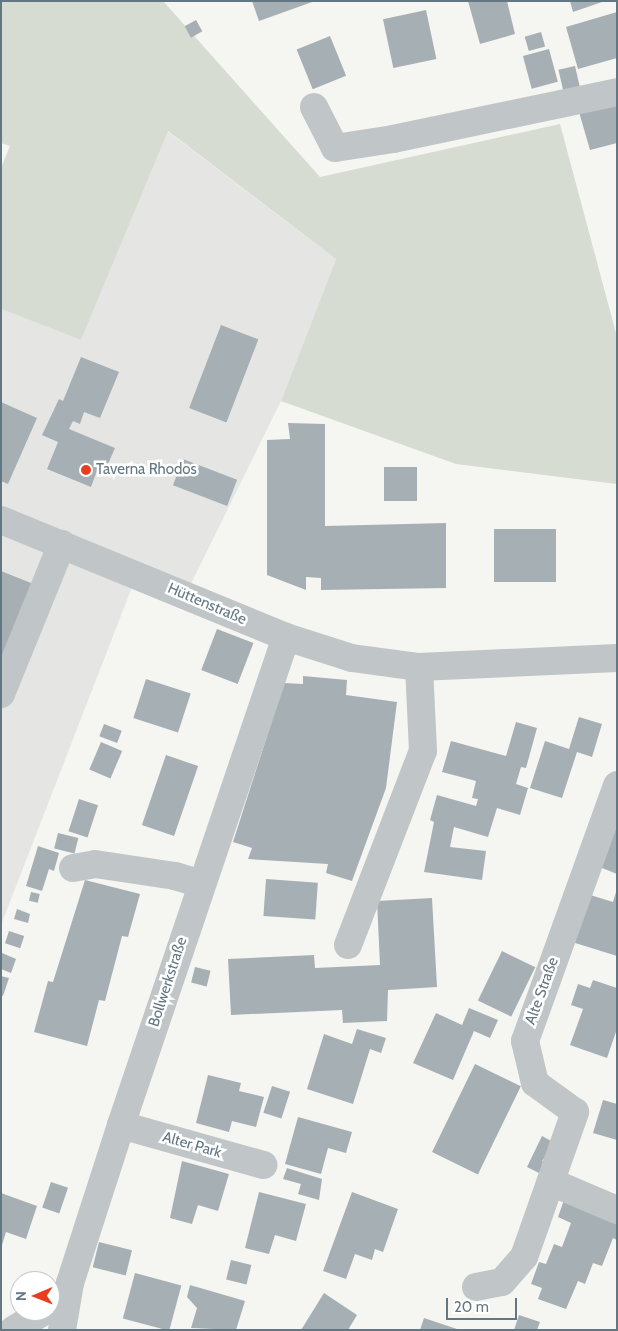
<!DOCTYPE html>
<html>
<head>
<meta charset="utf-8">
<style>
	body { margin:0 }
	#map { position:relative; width:618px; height:1331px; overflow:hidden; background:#f5f5f1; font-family:Cabin,sans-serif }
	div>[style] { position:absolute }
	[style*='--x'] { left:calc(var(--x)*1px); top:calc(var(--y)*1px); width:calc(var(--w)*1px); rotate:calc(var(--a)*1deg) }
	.built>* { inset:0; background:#e5e6e4 }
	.green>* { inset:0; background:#d6dcd2 }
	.building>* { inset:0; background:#a6b0b4; transform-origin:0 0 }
	.minor>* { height:28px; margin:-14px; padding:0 14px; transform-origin:14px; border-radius:14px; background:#c0c5c7 }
	.dots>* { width:14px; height:14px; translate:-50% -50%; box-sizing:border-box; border:2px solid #fff; border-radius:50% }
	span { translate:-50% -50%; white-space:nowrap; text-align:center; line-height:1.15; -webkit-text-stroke:5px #fff; paint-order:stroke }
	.poi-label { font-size:15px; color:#637783 }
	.left { translate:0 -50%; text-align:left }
	.street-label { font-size:15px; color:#637783 }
	.frame { position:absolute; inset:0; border:2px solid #637783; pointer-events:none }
	.north { position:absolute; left:10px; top:1271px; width:50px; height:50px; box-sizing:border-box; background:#fff; border:1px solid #c1c9cd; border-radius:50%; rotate:269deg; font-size:14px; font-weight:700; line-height:20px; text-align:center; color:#637783 }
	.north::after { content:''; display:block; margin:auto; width:18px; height:22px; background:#e83e1e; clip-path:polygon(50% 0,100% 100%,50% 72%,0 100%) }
	.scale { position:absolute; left:446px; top:1298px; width:71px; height:22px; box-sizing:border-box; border:2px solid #637783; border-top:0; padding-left:6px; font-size:15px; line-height:18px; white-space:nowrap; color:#637783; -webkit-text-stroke:4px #fff; paint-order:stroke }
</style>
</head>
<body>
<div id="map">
	<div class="built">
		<div style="clip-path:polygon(167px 131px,336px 259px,281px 401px,179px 608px,132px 587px,1px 925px,1px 309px,81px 340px)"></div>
	</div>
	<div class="green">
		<div style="clip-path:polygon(1px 1px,163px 1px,320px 177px,560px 124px,617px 337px,617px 484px,456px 464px,281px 401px,336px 259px,168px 131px,81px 340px,1px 309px,1px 168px,10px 146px,1px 143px)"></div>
	</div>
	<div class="building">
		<div style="clip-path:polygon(252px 1px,315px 1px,259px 21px)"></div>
		<div style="clip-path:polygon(468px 1px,507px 1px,515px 34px,480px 44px)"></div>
		<div style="clip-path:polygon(570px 1px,602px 1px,602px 2px,573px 12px)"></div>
		<div style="left:426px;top:10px;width:50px;height:44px;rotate:78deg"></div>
		<div style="clip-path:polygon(617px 12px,617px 58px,578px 69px,566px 27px)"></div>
		<div style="left:196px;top:20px;width:13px;height:13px;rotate:61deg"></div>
		<div style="left:541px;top:32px;width:15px;height:17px;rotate:74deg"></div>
		<div style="left:330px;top:36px;width:43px;height:36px;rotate:68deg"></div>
		<div style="left:549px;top:49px;width:34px;height:27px;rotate:75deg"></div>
		<div style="left:575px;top:66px;width:28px;height:17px;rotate:77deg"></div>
		<div style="clip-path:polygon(617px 101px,617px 143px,590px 150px,579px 112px)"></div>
		<div style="left:221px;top:325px;width:40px;height:89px;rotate:21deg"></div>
		<div style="clip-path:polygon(81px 357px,119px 372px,100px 418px,84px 412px,80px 424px,73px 421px,69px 429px,115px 448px,105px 471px,98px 468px,91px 487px,47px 469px,58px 442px,42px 435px,59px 399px,63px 401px)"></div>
		<div style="clip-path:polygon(1px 402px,37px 418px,8px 484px,1px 481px)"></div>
		<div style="clip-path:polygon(288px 423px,325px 424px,325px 526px,446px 523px,446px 588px,321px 590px,321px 578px,306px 577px,306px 590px,267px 575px,267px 440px,290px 439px)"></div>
		<div style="left:183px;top:459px;width:58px;height:28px;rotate:21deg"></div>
		<div style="left:384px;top:467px;width:33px;height:34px"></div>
		<div style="left:494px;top:529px;width:62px;height:53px"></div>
		<div style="clip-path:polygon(1px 571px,36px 585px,1px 672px)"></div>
		<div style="left:217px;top:629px;width:39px;height:44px;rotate:21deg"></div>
		<div style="clip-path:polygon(303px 676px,347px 680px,346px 695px,397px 702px,386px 788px,352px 881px,326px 873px,328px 864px,248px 859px,252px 848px,233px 842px,284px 683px,303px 684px)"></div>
		<div style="left:146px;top:679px;width:47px;height:41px;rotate:18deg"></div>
		<div style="clip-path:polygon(579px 717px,602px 724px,592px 757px,577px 752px,562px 798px,530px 788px,545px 741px,569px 749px)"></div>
		<div style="clip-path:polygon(516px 722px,537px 728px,526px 768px,521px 767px,516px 784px,528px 788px,520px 815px,497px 808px,488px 837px,454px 827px,450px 847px,486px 851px,482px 880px,424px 872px,434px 822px,430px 820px,437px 795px,476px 806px,478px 799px,472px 798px,476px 781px,442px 772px,451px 741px,506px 756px)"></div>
		<div style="left:104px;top:724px;width:19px;height:13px;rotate:21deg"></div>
		<div style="left:101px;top:742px;width:23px;height:30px;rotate:23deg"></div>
		<div style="left:166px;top:755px;width:34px;height:74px;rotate:19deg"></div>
		<div style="left:79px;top:799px;width:20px;height:34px;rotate:18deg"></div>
		<div style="clip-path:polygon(611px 825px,617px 827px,617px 874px,597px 866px)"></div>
		<div style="left:58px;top:833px;width:21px;height:16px;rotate:14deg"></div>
		<div style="clip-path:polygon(38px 846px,59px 853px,54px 871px,49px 869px,42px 891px,26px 886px)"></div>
		<div style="left:266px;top:879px;width:52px;height:37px;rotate:4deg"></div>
		<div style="clip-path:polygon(85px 880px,140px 894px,128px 937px,122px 936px,105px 1001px,99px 1000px,87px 1046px,34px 1032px,48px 981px,53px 982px)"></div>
		<div style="left:31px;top:892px;width:9px;height:9px;rotate:13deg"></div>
		<div style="clip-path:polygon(616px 892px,617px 956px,572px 942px,587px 894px,613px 902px)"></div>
		<div style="clip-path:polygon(432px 898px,437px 987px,388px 990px,387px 1021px,343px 1023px,342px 1010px,231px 1015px,228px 959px,314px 955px,315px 968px,380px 965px,377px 901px)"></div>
		<div style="clip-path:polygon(17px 909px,30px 914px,28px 923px,14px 919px)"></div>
		<div style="left:9px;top:931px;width:16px;height:13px;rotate:18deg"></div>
		<div style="left:502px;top:951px;width:37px;height:55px;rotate:26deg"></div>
		<div style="clip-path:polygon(2px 953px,16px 959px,11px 973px,1px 969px)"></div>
		<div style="left:195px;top:967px;width:16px;height:16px;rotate:14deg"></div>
		<div style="clip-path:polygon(1px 976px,9px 978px,3px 996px,1px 995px)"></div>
		<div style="clip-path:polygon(593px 980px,617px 988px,617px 1029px,607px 1058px,570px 1045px,583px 1009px,571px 1005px,578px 984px,590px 988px)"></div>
		<div style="clip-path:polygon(469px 1008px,498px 1020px,490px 1038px,474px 1031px,453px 1080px,413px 1063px,436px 1013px,462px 1025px)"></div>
		<div style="clip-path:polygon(357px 1029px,386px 1038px,381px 1053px,370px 1049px,353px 1104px,307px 1089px,324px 1034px,352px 1044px)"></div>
		<div style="left:475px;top:1064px;width:51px;height:98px;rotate:26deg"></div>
		<div style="clip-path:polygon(208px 1075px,241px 1083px,239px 1091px,264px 1097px,256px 1127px,232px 1121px,229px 1132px,196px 1123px)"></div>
		<div style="left:272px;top:1086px;width:19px;height:28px;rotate:18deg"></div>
		<div style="clip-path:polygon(603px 1100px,617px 1104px,617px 1140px,593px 1133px)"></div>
		<div style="clip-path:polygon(298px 1117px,352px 1132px,346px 1153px,328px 1148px,321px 1174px,285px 1164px)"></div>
		<div style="clip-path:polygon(542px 1136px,555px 1143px,542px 1161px,548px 1164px,543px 1175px,527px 1167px)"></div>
		<div style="clip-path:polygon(182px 1161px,229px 1174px,218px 1211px,198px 1205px,192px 1224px,170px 1218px)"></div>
		<div style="clip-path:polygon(287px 1168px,322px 1179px,319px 1200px,298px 1194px,301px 1184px,283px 1179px)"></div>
		<div style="left:51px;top:1182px;width:18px;height:27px;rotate:19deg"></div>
		<div style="clip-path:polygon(259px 1192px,306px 1204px,296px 1241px,275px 1235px,269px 1254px,245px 1248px)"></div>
		<div style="clip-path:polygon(352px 1192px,398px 1209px,383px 1252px,375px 1249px,372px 1260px,355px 1254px,346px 1279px,323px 1271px)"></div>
		<div style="clip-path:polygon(1px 1193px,37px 1206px,26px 1239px,6px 1232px,2px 1245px)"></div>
		<div style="clip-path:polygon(565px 1197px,617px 1217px,617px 1240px,613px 1238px,602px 1266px,593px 1263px,585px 1284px,578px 1281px,566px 1309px,538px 1299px,542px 1288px,531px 1284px,539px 1262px,546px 1264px,554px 1244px,562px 1247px,571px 1223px,558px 1217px)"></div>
		<div style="left:99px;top:1242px;width:34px;height:26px;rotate:14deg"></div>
		<div style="left:231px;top:1260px;width:21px;height:20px;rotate:14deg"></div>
		<div style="left:135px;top:1273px;width:48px;height:47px;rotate:15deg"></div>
		<div style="clip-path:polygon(190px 1285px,245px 1301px,236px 1330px,191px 1328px,197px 1308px,187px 1297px)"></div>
		<div style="clip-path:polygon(324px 1293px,357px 1315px,348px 1330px,301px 1330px)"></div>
		<div style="clip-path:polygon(519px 1315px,540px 1322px,537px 1330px,514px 1330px)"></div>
		<div style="clip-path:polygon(424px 1318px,457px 1329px,457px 1330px,420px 1330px)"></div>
	</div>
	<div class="minor">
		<div style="--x:314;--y:107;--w:46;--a:62.9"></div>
		<div style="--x:335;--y:148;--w:59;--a:-8.8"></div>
		<div style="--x:393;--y:139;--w:229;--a:-11.8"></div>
		<div style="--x:1;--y:520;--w:308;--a:22.3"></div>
		<div style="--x:286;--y:637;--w:69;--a:17.7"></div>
		<div style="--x:352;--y:658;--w:68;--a:7.7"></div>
		<div style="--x:419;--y:667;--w:198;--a:-2.6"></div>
		<div style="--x:1;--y:694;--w:162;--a:-67.9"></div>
		<div style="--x:73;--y:868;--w:22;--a:-10"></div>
		<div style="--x:95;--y:864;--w:81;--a:8.5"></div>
		<div style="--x:175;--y:876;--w:27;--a:17"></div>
		<div style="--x:348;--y:945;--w:208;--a:-68.9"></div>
		<div style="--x:423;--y:751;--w:84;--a:-92.7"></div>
		<div style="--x:121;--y:1125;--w:148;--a:15.7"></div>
		<div style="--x:551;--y:1182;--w:72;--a:23"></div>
		<div style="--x:476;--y:1287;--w:26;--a:-11"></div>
		<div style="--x:502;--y:1282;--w:33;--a:-49"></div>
		<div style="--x:524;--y:1257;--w:154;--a:-70.6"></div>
		<div style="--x:575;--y:1112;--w:49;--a:-144.1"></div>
		<div style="--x:535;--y:1083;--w:43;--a:-103.4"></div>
		<div style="--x:525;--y:1041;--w:272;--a:-70.2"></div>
		<div style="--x:13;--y:1330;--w:37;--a:-31"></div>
		<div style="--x:62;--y:1330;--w:48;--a:-80.3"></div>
		<div style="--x:70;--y:1283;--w:166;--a:-72.1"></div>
		<div style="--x:121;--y:1125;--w:515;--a:-71.32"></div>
	</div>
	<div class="dots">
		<div style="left:86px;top:470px;background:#e83e1e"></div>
	</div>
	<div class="poi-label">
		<span class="left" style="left:96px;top:470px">Taverna Rhodos</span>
	</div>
	<div class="street-label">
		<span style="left:207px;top:604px;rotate:23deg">Hüttenstraße</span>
		<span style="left:168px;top:982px;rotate:-72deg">Bollwerkstraße</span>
		<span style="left:542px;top:991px;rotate:-70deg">Alte Straße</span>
		<span style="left:192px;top:1145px;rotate:16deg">Alter Park</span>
	</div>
	<div class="frame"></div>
	<div class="north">N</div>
	<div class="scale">20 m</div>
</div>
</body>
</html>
